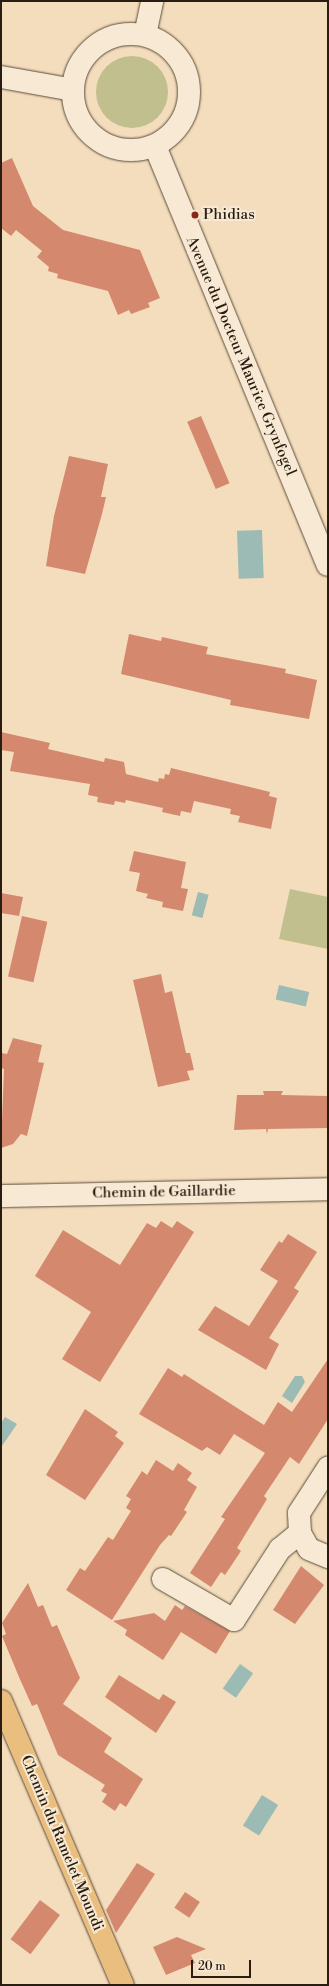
<!DOCTYPE html>
<html>
<head>
<meta charset="utf-8">
<style>
	body { margin:0 }
	#map { position:relative; width:329px; height:1986px; overflow:hidden; background:#f3ddbc; font-family:"Libre Bodoni",serif }
	div>[style] { position:absolute }
	[style*='--x'] { left:calc(var(--x)*1px); top:calc(var(--y)*1px); width:calc(var(--w)*1px); rotate:calc(var(--a)*1deg) }
	.green>* { inset:0; background:#c0bf8d }
	.round { border-radius:50% }
	.water>* { inset:0; background:#9bbbb4; transform-origin:0 0 }
	.building>* { inset:0; background:#d4896f; transform-origin:0 0 }
	.roads { filter:drop-shadow(0 0 1px #5c4c3b) drop-shadow(0 0 1px #5c4c3b) }
	.minor>* { height:22px; margin:-11px; padding:0 11px; transform-origin:11px; border-radius:11px; background:#f7e9d3 }
	.minor>.ring { margin:-11px; padding:0; box-sizing:content-box; background:none; border:22px solid #f7e9d3; border-radius:50% }
	.major>* { height:22px; margin:-11px; padding:0 11px; transform-origin:11px; border-radius:11px; background:#eabe7e }
	.dots>* { width:11px; height:11px; translate:-50% -50%; box-sizing:border-box; border:2px solid #f7e9d3; border-radius:50% }
	span { translate:-50% -50%; white-space:nowrap; text-align:center; line-height:1.15; -webkit-text-stroke:4px #f7e9d3; paint-order:stroke }
	.poi-label { font-size:15px; color:#291c10 }
	.left { translate:0 -50%; text-align:left }
	.street-label { font-size:15px; color:#291c10 }
	.frame { position:absolute; inset:0; border:2px solid #291c10; pointer-events:none }
	.scale { position:absolute; left:191px; top:1960px; width:60px; height:18px; box-sizing:border-box; border:2px solid #291c10; border-top:0; padding-left:5px; font-size:12px; line-height:14px; white-space:nowrap; color:#291c10; -webkit-text-stroke:3px #f7e9d3; paint-order:stroke }
</style>
</head>
<body>
<div id="map">
	<div class="green">
		<div class="round" style="left:96px;top:56px;width:72px;height:72px"></div>
		<div style="clip-path:polygon(290px 889px,328px 897px,328px 949px,279px 939px)"></div>
	</div>
	<div class="water">
		<div style="left:262px;top:530px;width:48px;height:25px;rotate:88deg"></div>
		<div style="left:198px;top:892px;width:11px;height:24px;rotate:15deg"></div>
		<div style="left:279px;top:985px;width:31px;height:15px;rotate:13deg"></div>
		<div style="clip-path:polygon(295px 1376px,302px 1376px,305px 1382px,292px 1403px,282px 1396px)"></div>
		<div style="clip-path:polygon(5px 1417px,17px 1424px,2px 1446px,1px 1423px)"></div>
		<div style="left:240px;top:1664px;width:16px;height:30px;rotate:35deg"></div>
		<div style="left:262px;top:1795px;width:19px;height:36px;rotate:32deg"></div>
	</div>
	<div class="building">
		<div style="clip-path:polygon(12px 158px,33px 206px,63px 230px,140px 250px,160px 298px,148px 303px,150px 307px,131px 314px,129px 310px,118px 315px,108px 291px,57px 278px,58px 274px,48px 271px,49px 267px,37px 257px,42px 251px,16px 230px,11px 236px,1px 228px,1px 163px)"></div>
		<div style="left:201px;top:416px;width:73px;height:15px;rotate:67deg"></div>
		<div style="clip-path:polygon(69px 456px,108px 464px,101px 497px,106px 497px,102px 514px,85px 574px,46px 566px,54px 516px)"></div>
		<div style="clip-path:polygon(129px 634px,161px 641px,162px 637px,208px 647px,206px 654px,286px 669px,285px 673px,317px 680px,309px 719px,230px 705px,231px 700px,121px 674px)"></div>
		<div style="clip-path:polygon(1px 732px,50px 743px,48px 749px,104px 762px,105px 758px,124px 762px,126px 774px,158px 782px,159px 778px,164px 779px,165px 774px,169px 775px,171px 768px,270px 792px,269px 796px,277px 798px,271px 829px,238px 822px,240px 816px,230px 814px,231px 809px,194px 801px,191px 813px,181px 811px,180px 816px,162px 812px,163px 808px,126px 800px,125px 803px,115px 801px,114px 805px,97px 802px,98px 797px,88px 795px,90px 784px,10px 771px,14px 752px,1px 750px)"></div>
		<div style="clip-path:polygon(134px 851px,186px 862px,181px 888px,188px 889px,183px 911px,162px 907px,163px 902px,146px 898px,148px 894px,136px 891px,140px 873px,129px 871px)"></div>
		<div style="clip-path:polygon(1px 893px,23px 897px,19px 916px,1px 913px)"></div>
		<div style="left:22px;top:916px;width:26px;height:62px;rotate:13deg"></div>
		<div style="clip-path:polygon(161px 974px,165px 993px,172px 991px,186px 1053px,190px 1053px,194px 1070px,187px 1071px,190px 1080px,158px 1087px,133px 980px)"></div>
		<div style="clip-path:polygon(13px 1038px,42px 1045px,38px 1062px,44px 1063px,27px 1136px,21px 1134px,13px 1144px,1px 1148px,4px 1069px,1px 1068px,1px 1053px,7px 1054px)"></div>
		<div style="clip-path:polygon(263px 1091px,283px 1091px,281px 1095px,328px 1096px,328px 1128px,268px 1129px,267px 1134px,266px 1129px,234px 1130px,237px 1095px,264px 1095px)"></div>
		<div style="clip-path:polygon(161px 1221px,172px 1228px,177px 1221px,194px 1232px,100px 1382px,62px 1359px,91px 1312px,35px 1276px,63px 1230px,120px 1265px,147px 1223px,156px 1228px)"></div>
		<div style="clip-path:polygon(288px 1234px,317px 1252px,294px 1288px,299px 1291px,269px 1338px,279px 1344px,266px 1370px,198px 1330px,215px 1306px,249px 1326px,278px 1281px,260px 1270px,279px 1241px,282px 1243px)"></div>
		<div style="clip-path:polygon(328px 1359px,328px 1419px,299px 1464px,290px 1457px,264px 1496px,267px 1499px,237px 1548px,241px 1551px,225px 1575px,221px 1572px,211px 1587px,190px 1573px,225px 1519px,221px 1517px,265px 1453px,234px 1434px,220px 1455px,207px 1447px,202px 1451px,139px 1414px,168px 1368px,182px 1377px,184px 1374px,264px 1425px,278px 1402px,292px 1412px)"></div>
		<div style="clip-path:polygon(85px 1409px,118px 1432px,115px 1436px,124px 1443px,85px 1500px,46px 1475px)"></div>
		<div style="clip-path:polygon(156px 1460px,173px 1471px,178px 1463px,192px 1473px,187px 1480px,197px 1487px,184px 1510px,187px 1512px,171px 1536px,169px 1535px,160px 1545px,112px 1620px,66px 1590px,80px 1568px,85px 1571px,108px 1537px,113px 1540px,131px 1511px,126px 1508px,131px 1499px,126px 1496px,142px 1471px,147px 1475px)"></div>
		<div style="clip-path:polygon(301px 1566px,324px 1585px,295px 1624px,273px 1610px)"></div>
		<div style="clip-path:polygon(28px 1583px,38px 1607px,43px 1605px,52px 1627px,57px 1625px,80px 1678px,63px 1704px,112px 1738px,104px 1752px,143px 1779px,126px 1807px,120px 1803px,115px 1811px,102px 1802px,107px 1794px,101px 1791px,105px 1785px,58px 1755px,37px 1704px,32px 1706px,19px 1677px,2px 1636px,6px 1634px,2px 1623px)"></div>
		<div style="clip-path:polygon(175px 1605px,182px 1610px,185px 1606px,230px 1631px,216px 1654px,181px 1632px,163px 1660px,125px 1635px,127px 1630px,113px 1621px,154px 1613px,165px 1621px)"></div>
		<div style="clip-path:polygon(119px 1675px,159px 1700px,163px 1694px,176px 1702px,156px 1733px,105px 1697px)"></div>
		<div style="clip-path:polygon(137px 1863px,155px 1874px,116px 1933px,106px 1910px)"></div>
		<div style="left:185px;top:1892px;width:18px;height:19px;rotate:34deg"></div>
		<div style="left:40px;top:1900px;width:25px;height:49px;rotate:37deg"></div>
		<div style="clip-path:polygon(177px 1937px,206px 1949px,191px 1955px,195px 1963px,166px 1975px,153px 1947px)"></div>
	</div>
	<div class="roads">
		<div class="minor">
			<div class="ring" style="left:73px;top:34px;width:94px;height:94px"></div>
			<div style="--x:145;--y:35;--w:35;--a:-78"></div>
			<div style="--x:1;--y:77;--w:73;--a:10.2"></div>
			<div style="--x:155;--y:146;--w:453;--a:67.6"></div>
			<div style="--x:1;--y:1196;--w:327;--a:-1.2"></div>
			<div style="--x:300;--y:1533;--w:18;--a:61"></div>
			<div style="--x:309;--y:1549;--w:21;--a:23"></div>
			<div style="--x:163;--y:1579;--w:82;--a:30"></div>
			<div style="--x:234;--y:1620;--w:85;--a:-57.1"></div>
			<div style="--x:280;--y:1549;--w:26;--a:-39"></div>
			<div style="--x:300;--y:1533;--w:20;--a:-93"></div>
			<div style="--x:299;--y:1513;--w:54;--a:-57.2"></div>
		</div>
		<div class="major">
			<div style="--x:1;--y:1701;--w:309;--a:66.8"></div>
		</div>
	</div>
	<div class="dots">
		<div style="left:195px;top:215px;background:#8f2418"></div>
	</div>
	<div class="poi-label">
		<span class="left" style="left:203px;top:215px">Phidias</span>
	</div>
	<div class="street-label">
		<span style="left:241px;top:356px;rotate:67deg">Avenue du Docteur Maurice Grynfogel</span>
		<span style="left:164px;top:1192px;rotate:-1deg">Chemin de Gaillardie</span>
		<span style="left:62px;top:1843px;rotate:67deg">Chemin du Ramelet Moundi</span>
	</div>
	<div class="frame"></div>
	<div class="scale">20 m</div>
</div>
</body>
</html>
